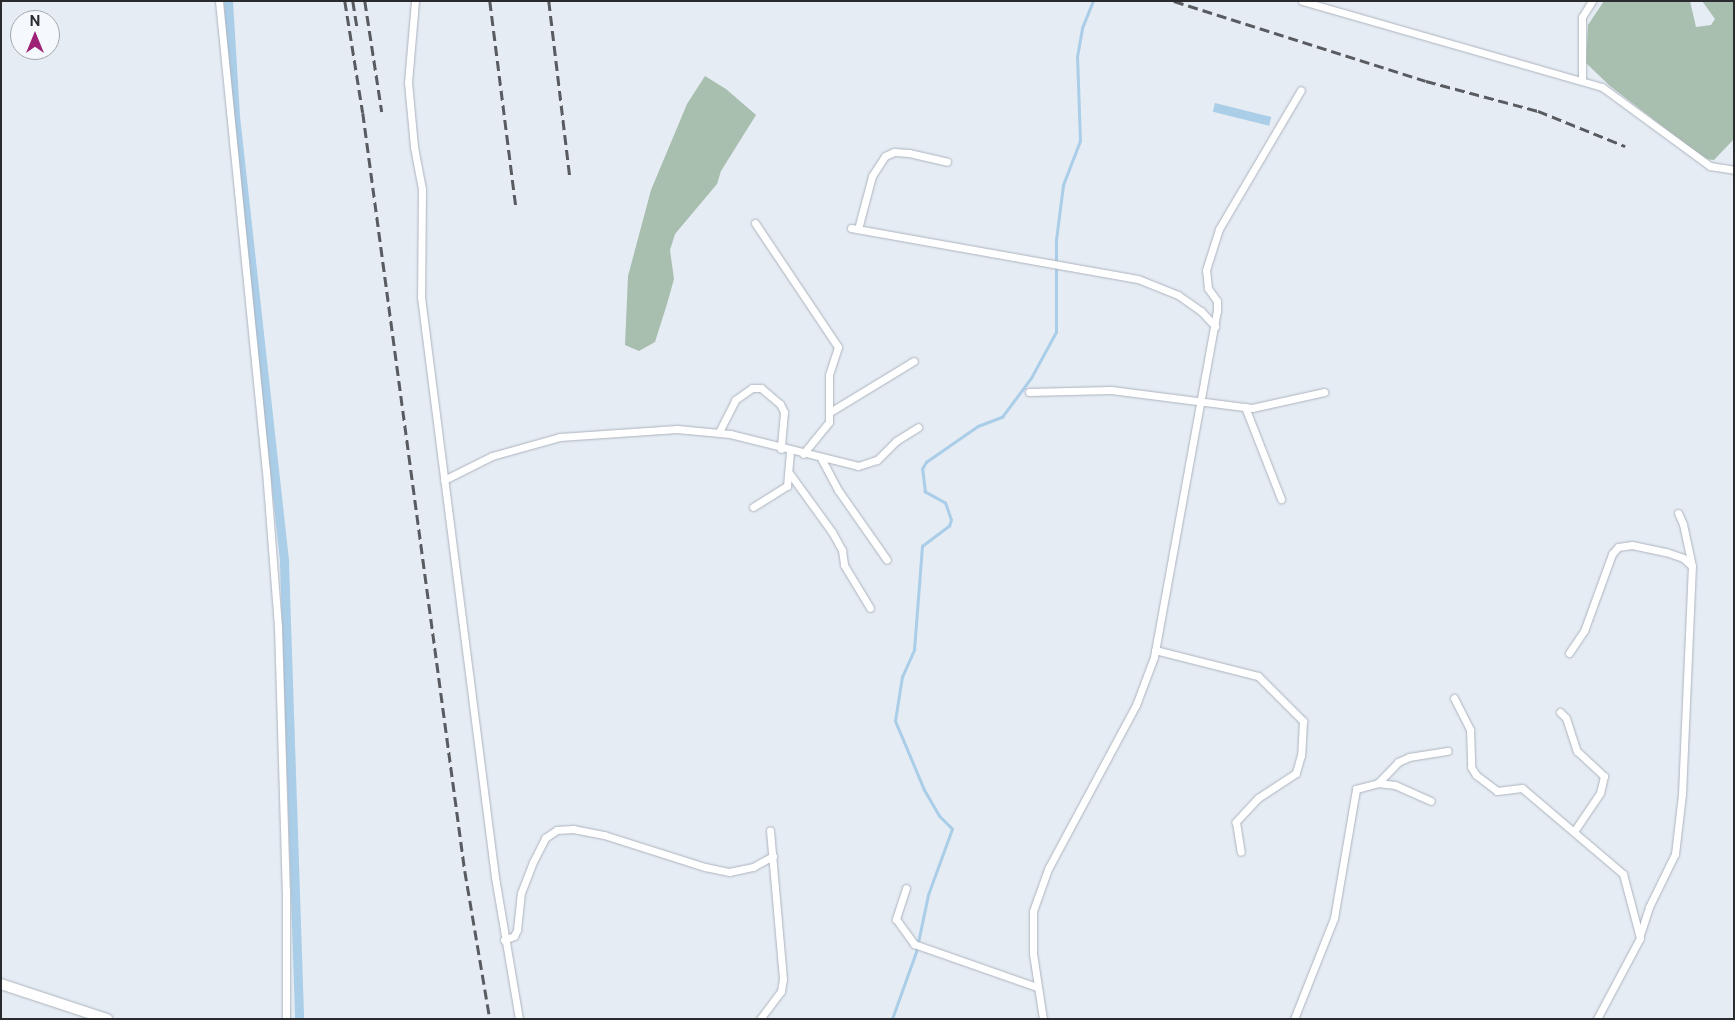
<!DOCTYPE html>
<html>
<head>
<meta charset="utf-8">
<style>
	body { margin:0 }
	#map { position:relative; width:1735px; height:1020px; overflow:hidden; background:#e5ecf4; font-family:"Public Sans",sans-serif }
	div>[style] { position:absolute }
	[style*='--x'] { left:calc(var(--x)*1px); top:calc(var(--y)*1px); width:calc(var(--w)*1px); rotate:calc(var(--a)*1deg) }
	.green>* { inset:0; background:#a8beae }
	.water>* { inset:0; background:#aacde8; transform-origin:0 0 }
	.stream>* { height:2.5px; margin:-1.25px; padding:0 1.25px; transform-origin:1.25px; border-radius:1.25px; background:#aacde8 }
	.canal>* { height:9px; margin:-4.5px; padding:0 4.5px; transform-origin:4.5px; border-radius:4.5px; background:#aacde8 }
	.roads { filter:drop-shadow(0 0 1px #adb3bc) drop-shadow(0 0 1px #adb3bc) }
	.street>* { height:7px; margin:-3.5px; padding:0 3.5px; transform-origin:3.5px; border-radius:3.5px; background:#fff }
	.secondary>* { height:10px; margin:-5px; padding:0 5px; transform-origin:5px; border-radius:5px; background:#fff }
	.rail>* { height:2.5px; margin-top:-1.25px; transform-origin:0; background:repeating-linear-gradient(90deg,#585b5f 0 10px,transparent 0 15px) }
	span { translate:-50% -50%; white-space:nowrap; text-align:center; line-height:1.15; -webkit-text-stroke:5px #f5f9fe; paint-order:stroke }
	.frame { position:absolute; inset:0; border:2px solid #292b2e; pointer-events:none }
	.north { position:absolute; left:10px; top:10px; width:50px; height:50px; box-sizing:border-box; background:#f5f9fe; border:1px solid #a3a7ab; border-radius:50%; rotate:0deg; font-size:14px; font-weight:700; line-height:20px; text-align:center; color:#292b2e }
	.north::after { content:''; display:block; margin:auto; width:18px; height:22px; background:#9e2176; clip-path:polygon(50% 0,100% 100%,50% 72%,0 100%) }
</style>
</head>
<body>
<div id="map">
	<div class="green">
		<div style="clip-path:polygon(1604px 1px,1690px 1px,1696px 27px,1711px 25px,1715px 19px,1702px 1px,1734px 1px,1734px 139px,1714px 160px,1705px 159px,1610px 86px,1586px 63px,1588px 25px)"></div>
		<div style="clip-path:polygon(705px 76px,726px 89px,756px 115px,721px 171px,717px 184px,675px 234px,670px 250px,674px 279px,667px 304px,655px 342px,639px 351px,625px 345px,628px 276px,651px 190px,687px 104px)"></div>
	</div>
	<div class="water">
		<div style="left:1215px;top:103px;width:58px;height:9px;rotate:14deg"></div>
	</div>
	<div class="stream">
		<div style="--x:892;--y:1019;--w:71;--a:-70.3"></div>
		<div style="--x:916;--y:952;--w:58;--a:-78.1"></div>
		<div style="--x:928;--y:895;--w:70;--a:-70"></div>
		<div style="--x:952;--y:829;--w:18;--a:-135"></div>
		<div style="--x:939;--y:816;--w:30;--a:-120"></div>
		<div style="--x:924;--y:790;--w:75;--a:-112.8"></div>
		<div style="--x:895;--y:721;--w:45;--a:-81"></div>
		<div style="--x:902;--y:677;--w:30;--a:-66"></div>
		<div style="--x:914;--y:650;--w:104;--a:-85.6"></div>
		<div style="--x:922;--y:546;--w:34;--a:-37"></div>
		<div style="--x:949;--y:526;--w:6;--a:-72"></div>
		<div style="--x:951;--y:520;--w:18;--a:-109"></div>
		<div style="--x:945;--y:503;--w:23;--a:-151"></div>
		<div style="--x:925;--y:492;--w:23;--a:-97"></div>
		<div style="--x:922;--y:469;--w:8;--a:-60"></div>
		<div style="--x:926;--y:462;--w:63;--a:-34.7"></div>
		<div style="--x:978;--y:426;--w:26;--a:-21"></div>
		<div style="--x:1002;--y:417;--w:49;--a:-53.4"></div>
		<div style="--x:1031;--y:378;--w:52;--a:-61.5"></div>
		<div style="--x:1056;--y:332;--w:92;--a:-90"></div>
		<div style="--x:1056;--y:240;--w:55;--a:-82.7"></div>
		<div style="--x:1063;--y:185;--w:47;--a:-68.9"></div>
		<div style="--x:1080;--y:141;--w:84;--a:-92"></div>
		<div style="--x:1077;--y:57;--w:29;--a:-80"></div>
		<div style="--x:1082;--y:28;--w:29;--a:-68"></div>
	</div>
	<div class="canal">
		<div style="--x:228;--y:1;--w:115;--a:86.5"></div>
		<div style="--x:235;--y:116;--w:449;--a:83.7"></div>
		<div style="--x:284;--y:562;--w:457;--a:88.1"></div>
	</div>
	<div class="roads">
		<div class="street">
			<div style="--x:219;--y:1;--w:472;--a:84.3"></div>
			<div style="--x:266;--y:471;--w:156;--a:85.6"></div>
			<div style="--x:278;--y:627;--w:263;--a:88.3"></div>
			<div style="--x:286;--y:890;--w:129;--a:90"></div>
			<div style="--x:415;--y:1;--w:81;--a:94.9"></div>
			<div style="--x:408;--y:82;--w:65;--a:84.7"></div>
			<div style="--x:414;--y:147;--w:43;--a:79.2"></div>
			<div style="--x:422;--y:189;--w:108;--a:90.5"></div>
			<div style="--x:421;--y:297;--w:585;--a:82.73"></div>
			<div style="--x:495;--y:877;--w:144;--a:80.4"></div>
			<div style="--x:1302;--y:1;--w:312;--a:16"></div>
			<div style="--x:1602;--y:87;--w:134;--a:36.2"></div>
			<div style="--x:1710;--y:166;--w:24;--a:9"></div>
			<div style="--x:1582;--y:80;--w:63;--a:-90"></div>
			<div style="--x:1582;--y:17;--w:19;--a:-58"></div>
			<div style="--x:755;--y:223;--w:149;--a:56.2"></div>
			<div style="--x:838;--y:347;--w:29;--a:108"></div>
			<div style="--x:829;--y:375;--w:47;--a:90"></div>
			<div style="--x:829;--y:422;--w:41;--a:129.1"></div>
			<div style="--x:851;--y:228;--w:291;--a:10.1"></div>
			<div style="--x:1138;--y:279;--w:43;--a:21.8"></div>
			<div style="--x:1178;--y:295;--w:28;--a:35"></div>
			<div style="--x:1201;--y:311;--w:21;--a:47"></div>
			<div style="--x:858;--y:229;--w:55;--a:-75.2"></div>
			<div style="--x:872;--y:176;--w:24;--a:-57"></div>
			<div style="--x:885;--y:156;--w:10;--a:-24"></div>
			<div style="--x:894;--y:152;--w:15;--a:4"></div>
			<div style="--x:909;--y:153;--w:39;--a:13"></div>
			<div style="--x:1029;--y:392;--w:82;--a:-1.4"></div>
			<div style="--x:1111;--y:390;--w:142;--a:7.3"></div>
			<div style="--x:1252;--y:408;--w:74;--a:-12.5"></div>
			<div style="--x:1245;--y:407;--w:99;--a:68.6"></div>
			<div style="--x:830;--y:412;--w:98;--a:-31.3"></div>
			<div style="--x:719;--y:432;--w:36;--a:-63"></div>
			<div style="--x:735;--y:400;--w:21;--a:-35"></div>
			<div style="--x:752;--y:388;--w:9;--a:0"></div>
			<div style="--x:761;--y:388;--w:25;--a:40"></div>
			<div style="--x:780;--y:404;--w:9;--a:63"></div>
			<div style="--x:784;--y:412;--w:37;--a:95"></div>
			<div style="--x:821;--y:458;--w:36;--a:62"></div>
			<div style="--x:838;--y:490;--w:85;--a:55"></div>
			<div style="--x:790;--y:474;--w:72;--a:54.1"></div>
			<div style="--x:832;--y:532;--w:21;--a:61"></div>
			<div style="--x:842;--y:550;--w:15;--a:82"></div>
			<div style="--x:844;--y:565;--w:50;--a:58.8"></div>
			<div style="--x:444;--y:480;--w:54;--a:-26.6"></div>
			<div style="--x:492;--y:456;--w:71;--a:-15.6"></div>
			<div style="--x:560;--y:437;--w:117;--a:-3.9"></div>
			<div style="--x:677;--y:429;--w:53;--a:5.4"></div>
			<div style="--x:730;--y:434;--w:132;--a:14"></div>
			<div style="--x:858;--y:466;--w:20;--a:-18"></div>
			<div style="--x:877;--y:460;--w:27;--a:-45"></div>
			<div style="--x:896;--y:441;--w:26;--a:-32"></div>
			<div style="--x:753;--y:507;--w:40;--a:-32"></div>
			<div style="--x:787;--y:486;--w:35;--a:-85"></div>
			<div style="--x:1155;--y:650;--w:106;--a:14.2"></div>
			<div style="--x:1258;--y:676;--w:64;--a:45"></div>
			<div style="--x:1303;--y:721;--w:34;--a:93"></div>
			<div style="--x:1301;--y:755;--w:19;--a:106"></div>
			<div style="--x:1296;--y:773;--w:45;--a:146.7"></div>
			<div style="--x:1258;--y:798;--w:33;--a:133"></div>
			<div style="--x:1236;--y:822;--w:30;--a:81"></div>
			<div style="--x:1569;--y:653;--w:27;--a:-56"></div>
			<div style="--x:1584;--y:631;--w:82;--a:-70"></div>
			<div style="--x:1612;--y:554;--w:9;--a:-49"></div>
			<div style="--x:1618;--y:547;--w:14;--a:-8"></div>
			<div style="--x:1632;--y:545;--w:35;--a:12"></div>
			<div style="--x:1666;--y:552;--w:18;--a:19"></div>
			<div style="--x:1683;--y:558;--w:12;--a:42"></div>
			<div style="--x:1454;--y:698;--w:36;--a:63"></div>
			<div style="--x:1470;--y:730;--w:37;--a:88"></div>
			<div style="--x:1471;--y:767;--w:9;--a:58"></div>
			<div style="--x:1476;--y:775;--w:26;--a:37"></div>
			<div style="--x:1497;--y:791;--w:25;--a:-7"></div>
			<div style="--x:1522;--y:788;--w:133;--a:40.4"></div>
			<div style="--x:1623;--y:874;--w:66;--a:75.1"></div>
			<div style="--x:1640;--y:938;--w:92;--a:118"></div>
			<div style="--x:1560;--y:712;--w:8;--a:45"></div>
			<div style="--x:1566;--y:718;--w:35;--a:72"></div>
			<div style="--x:1577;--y:751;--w:37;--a:43"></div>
			<div style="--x:1604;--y:776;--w:17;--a:103"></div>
			<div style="--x:1600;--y:793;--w:45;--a:124"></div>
			<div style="--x:1378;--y:783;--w:29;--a:-46"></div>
			<div style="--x:1398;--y:762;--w:12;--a:-24"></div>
			<div style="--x:1409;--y:757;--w:39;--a:-9"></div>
			<div style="--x:906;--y:888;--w:33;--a:108"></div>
			<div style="--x:896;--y:919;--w:31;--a:54"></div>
			<div style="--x:914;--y:944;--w:130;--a:19.3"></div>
			<div style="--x:1640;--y:935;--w:29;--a:-72"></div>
			<div style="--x:1649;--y:907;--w:59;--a:-63.9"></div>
			<div style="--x:1675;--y:854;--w:60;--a:-83.3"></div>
			<div style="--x:1682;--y:794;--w:228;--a:-87.5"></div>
			<div style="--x:1692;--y:566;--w:43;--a:-102.1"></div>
			<div style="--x:1683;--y:524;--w:12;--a:-114"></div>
			<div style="--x:504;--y:940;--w:11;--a:-22"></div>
			<div style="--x:514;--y:936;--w:7;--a:-63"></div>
			<div style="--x:517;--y:930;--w:37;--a:-84"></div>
			<div style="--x:521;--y:893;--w:33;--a:-69"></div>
			<div style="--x:533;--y:862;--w:27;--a:-63"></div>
			<div style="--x:545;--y:838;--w:14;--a:-34"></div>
			<div style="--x:557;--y:830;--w:16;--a:-4"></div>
			<div style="--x:573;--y:829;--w:32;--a:11"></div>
			<div style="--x:604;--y:835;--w:106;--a:17.6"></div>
			<div style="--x:705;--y:867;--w:25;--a:12"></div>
			<div style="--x:729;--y:872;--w:25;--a:-12"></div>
			<div style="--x:753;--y:867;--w:23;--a:-29"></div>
			<div style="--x:760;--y:1019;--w:35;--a:-53"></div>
			<div style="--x:781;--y:991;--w:12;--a:-81"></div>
			<div style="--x:783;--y:979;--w:149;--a:-95"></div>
			<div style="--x:1043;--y:1019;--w:66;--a:-98.7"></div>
			<div style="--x:1033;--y:954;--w:43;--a:-90"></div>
			<div style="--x:1033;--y:911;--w:45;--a:-70.3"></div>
			<div style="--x:1048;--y:869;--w:186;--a:-61.8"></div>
			<div style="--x:1136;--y:705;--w:51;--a:-69.4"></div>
			<div style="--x:1154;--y:657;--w:352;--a:-79.7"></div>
			<div style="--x:1217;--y:311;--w:10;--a:-90"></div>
			<div style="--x:1217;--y:301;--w:16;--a:-125"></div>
			<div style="--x:1208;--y:288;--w:18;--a:-96"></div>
			<div style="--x:1206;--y:270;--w:43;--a:-72.4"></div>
			<div style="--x:1219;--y:229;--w:161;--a:-59.5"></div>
			<div style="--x:1294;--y:1019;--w:109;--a:-68.4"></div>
			<div style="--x:1334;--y:918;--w:131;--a:-80.3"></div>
			<div style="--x:1356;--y:789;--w:23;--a:-15"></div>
			<div style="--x:1378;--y:783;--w:17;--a:7"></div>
			<div style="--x:1395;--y:785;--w:39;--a:24"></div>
		</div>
		<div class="secondary">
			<div style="--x:1;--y:984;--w:112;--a:18.3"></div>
		</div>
	</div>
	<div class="rail">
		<div style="--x:345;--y:1;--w:113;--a:80.9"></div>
		<div style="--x:363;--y:113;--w:765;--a:82.34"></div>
		<div style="--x:465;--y:871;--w:150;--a:80.4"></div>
		<div style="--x:353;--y:1;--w:30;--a:81"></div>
		<div style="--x:365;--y:1;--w:112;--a:81.3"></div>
		<div style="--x:490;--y:1;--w:208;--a:82.8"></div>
		<div style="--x:549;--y:1;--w:176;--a:83.2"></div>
		<div style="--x:1174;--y:1;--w:264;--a:17.6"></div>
		<div style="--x:1426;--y:81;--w:116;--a:15"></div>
		<div style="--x:1538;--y:111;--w:94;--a:21.9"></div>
	</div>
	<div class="frame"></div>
	<div class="north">N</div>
</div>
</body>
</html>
